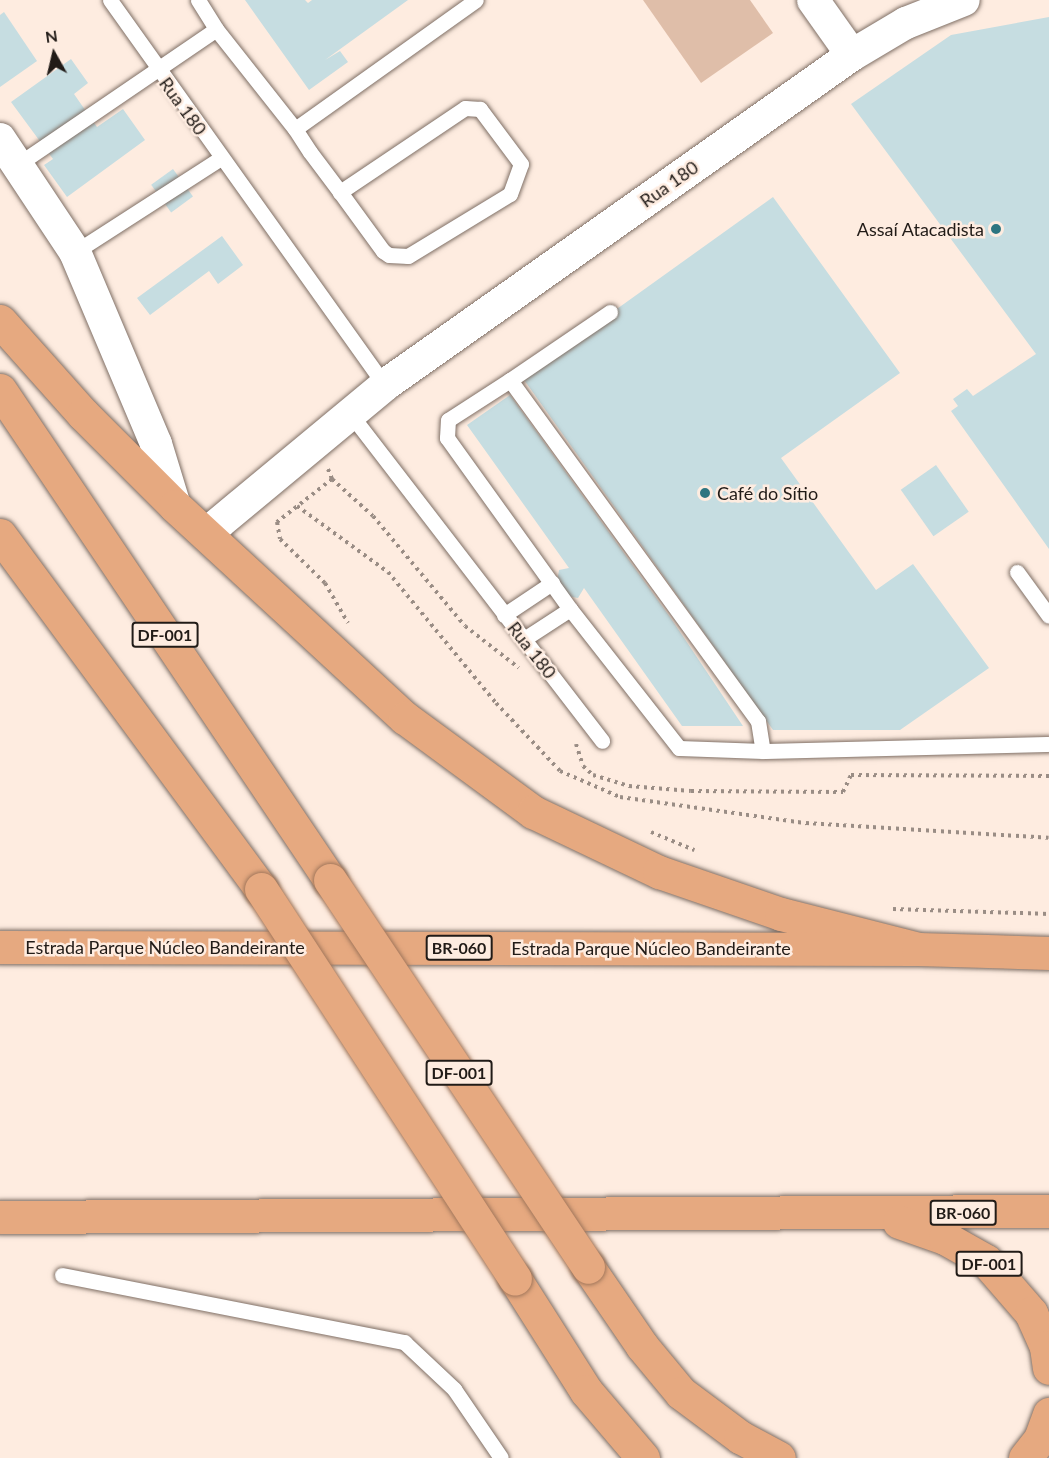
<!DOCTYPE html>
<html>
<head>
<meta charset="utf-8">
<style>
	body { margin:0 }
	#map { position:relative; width:1049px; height:1458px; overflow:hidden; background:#feece0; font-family:Lato,sans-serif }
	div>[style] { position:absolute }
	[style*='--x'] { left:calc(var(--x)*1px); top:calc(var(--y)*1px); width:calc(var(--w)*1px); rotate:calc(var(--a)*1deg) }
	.green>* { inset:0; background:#dfbea9 }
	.building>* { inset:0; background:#c6dde1; transform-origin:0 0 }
	.path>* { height:4px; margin-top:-2px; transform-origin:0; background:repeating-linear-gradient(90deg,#9a8d85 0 3px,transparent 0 7.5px) }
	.roads { filter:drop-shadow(0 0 2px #7f6f65) drop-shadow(0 0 2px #7f6f65) }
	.lane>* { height:15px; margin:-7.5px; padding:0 7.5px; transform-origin:7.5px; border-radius:7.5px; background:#fff }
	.street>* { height:32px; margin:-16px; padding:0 16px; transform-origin:16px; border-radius:16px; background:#fff }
	.highway>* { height:33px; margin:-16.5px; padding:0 16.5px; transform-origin:16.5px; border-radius:16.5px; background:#e6a980 }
	.bridges { filter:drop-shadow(0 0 2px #a1775b) drop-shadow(0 0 2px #a1775b) }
	.highway-bridge>* { height:33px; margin:-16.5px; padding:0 16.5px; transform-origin:16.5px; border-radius:16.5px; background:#e6a980 }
	.dots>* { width:16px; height:16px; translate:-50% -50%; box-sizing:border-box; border:3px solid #feece0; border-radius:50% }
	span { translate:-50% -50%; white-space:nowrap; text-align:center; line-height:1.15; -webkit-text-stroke:5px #feece0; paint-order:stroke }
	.shield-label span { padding:2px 4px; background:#feece0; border:2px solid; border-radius:4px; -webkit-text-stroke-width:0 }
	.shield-label { font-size:16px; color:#211b17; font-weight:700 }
	.street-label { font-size:18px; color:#211b17 }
	.poi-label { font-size:18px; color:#211b17 }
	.right { translate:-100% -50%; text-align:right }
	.left { translate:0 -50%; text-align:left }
	.north { position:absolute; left:24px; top:24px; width:60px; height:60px; -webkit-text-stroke:4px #feece0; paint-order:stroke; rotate:352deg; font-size:16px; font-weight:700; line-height:24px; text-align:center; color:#211b17 }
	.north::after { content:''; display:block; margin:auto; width:21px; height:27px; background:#211b17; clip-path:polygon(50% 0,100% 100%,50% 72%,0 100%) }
</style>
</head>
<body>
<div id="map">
	<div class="green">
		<div style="clip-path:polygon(643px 0,750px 0,773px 33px,701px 83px)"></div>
	</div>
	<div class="building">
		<div style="clip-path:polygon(245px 0,305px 0,308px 3px,312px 0,408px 0,325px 60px,340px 51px,348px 62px,309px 90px)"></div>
		<div style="clip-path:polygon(4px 12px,37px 61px,0 87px,0 15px)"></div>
		<div style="clip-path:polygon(1049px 17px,1049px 549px,951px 411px,958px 406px,953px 399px,967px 389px,973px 396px,1036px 354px,851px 104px,951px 35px)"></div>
		<div style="clip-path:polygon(71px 59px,88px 83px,74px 94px,97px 127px,123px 109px,145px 140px,67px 197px,44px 165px,53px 159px,11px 102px)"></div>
		<div style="left:173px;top:169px;width:34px;height:27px;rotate:54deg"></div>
		<div style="clip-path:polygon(773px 197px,900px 373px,781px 458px,876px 590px,913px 564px,989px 668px,900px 730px,773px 730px,522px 377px)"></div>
		<div style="clip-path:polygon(222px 236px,243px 265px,218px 284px,209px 271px,150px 315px,137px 298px)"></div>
		<div style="clip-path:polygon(510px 395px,670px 617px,743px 726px,682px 726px,584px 588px,578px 598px,555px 594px,559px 570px,569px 568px,467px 425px)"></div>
		<div style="left:936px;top:465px;width:57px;height:43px;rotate:55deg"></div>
	</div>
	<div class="path">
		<div style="--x:328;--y:469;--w:11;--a:68"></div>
		<div style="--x:332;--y:479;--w:55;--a:42.1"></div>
		<div style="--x:373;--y:516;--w:143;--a:50.1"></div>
		<div style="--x:465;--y:626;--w:68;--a:37.9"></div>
		<div style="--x:332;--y:479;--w:70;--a:142"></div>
		<div style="--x:277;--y:522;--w:17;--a:80"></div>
		<div style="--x:280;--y:539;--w:63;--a:44.4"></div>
		<div style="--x:325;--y:583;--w:46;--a:60.1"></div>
		<div style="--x:297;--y:506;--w:112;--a:36"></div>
		<div style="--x:388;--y:572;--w:170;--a:50.5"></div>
		<div style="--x:496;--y:703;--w:93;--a:46.7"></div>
		<div style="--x:560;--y:771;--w:65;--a:23.4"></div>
		<div style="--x:620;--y:797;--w:188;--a:8"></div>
		<div style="--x:806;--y:823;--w:243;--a:3.5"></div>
		<div style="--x:576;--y:744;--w:23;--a:72"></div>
		<div style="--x:583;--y:766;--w:13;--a:42"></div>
		<div style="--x:593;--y:775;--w:38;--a:17"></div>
		<div style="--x:629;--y:786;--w:62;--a:4.6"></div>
		<div style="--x:691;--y:791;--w:152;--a:0.4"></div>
		<div style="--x:843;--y:792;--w:19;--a:-65"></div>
		<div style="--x:851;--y:775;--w:198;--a:0.3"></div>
		<div style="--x:651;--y:832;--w:47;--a:22.7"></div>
		<div style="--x:893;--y:909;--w:156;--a:1.8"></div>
	</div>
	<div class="roads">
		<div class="lane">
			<div style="--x:110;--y:0;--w:473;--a:54.5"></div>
			<div style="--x:198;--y:0;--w:34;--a:58"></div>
			<div style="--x:216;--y:29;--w:127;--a:51.7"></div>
			<div style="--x:295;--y:129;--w:27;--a:57"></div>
			<div style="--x:310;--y:152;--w:50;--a:53.1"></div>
			<div style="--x:340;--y:192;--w:73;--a:53.9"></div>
			<div style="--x:383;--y:251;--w:7;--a:34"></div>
			<div style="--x:389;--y:255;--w:19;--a:3"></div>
			<div style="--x:408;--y:256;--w:119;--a:-31.3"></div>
			<div style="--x:510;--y:194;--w:32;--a:-70"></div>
			<div style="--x:521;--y:164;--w:69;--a:-126.7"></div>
			<div style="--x:480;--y:109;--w:15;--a:-176"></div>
			<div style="--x:465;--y:108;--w:151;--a:146.1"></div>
			<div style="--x:295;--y:129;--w:222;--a:-35.5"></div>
			<div style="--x:17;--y:165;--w:241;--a:-34.3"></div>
			<div style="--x:75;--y:252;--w:174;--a:-32.8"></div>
			<div style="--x:510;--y:380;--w:422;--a:54"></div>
			<div style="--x:758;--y:721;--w:30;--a:81"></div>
			<div style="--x:763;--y:751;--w:84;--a:-178"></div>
			<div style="--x:679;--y:748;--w:177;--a:-128.1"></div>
			<div style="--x:570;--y:609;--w:211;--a:-125.7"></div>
			<div style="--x:447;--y:438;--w:18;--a:-87"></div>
			<div style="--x:448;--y:420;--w:74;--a:-32.8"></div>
			<div style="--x:510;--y:380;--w:121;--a:-34.2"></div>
			<div style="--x:352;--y:416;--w:410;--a:52.4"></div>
			<div style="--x:1017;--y:572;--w:54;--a:54"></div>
			<div style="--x:504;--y:615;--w:58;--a:-33.7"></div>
			<div style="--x:524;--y:639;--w:55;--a:-33.1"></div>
			<div style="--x:763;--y:751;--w:286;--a:-1.4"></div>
			<div style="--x:62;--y:1275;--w:349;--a:11.1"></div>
			<div style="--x:404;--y:1342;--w:69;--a:43.2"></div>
			<div style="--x:454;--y:1389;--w:83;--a:55.7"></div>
		</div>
		<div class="street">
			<div style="--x:813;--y:0;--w:67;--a:54.7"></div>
			<div style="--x:0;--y:139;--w:136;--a:56.4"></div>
			<div style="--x:75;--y:252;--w:208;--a:67.1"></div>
			<div style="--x:156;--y:444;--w:65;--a:73"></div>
			<div style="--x:207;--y:533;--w:231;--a:-39.7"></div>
			<div style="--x:385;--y:385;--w:572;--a:-35.25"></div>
			<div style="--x:852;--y:55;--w:63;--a:-30.7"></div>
			<div style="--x:906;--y:23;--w:62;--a:-21.6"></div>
		</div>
		<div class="highway">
			<div style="--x:0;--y:321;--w:125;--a:48.3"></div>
			<div style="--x:83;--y:414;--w:130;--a:45"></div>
			<div style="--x:175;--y:506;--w:313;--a:42.7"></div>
			<div style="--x:405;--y:718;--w:159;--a:36.3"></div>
			<div style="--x:533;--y:812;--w:140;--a:25.5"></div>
			<div style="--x:659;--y:872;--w:129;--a:19"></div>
			<div style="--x:781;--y:914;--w:141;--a:14.3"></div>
			<div style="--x:0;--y:390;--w:591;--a:56.04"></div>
			<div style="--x:0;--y:535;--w:440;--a:53.6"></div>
			<div style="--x:0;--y:947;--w:918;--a:0.12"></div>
			<div style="--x:918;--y:949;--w:131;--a:1.7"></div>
			<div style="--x:0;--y:1217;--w:1049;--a:-0.33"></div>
			<div style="--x:899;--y:1222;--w:49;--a:19.2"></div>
			<div style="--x:945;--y:1238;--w:47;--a:29.3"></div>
			<div style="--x:986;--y:1261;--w:69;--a:49.1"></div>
			<div style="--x:1031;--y:1313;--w:37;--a:66"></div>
			<div style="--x:1046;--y:1347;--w:21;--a:82"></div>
			<div style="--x:588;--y:1267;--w:96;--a:55.6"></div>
			<div style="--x:642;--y:1346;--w:61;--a:50.3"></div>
			<div style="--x:681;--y:1393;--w:74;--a:36.7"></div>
			<div style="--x:740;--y:1437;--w:44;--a:28.3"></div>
			<div style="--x:515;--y:1279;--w:133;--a:57.6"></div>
			<div style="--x:586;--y:1391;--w:88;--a:49.6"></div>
			<div style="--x:1025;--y:1458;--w:24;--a:-52"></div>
			<div style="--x:1040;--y:1439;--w:27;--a:-70"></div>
		</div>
	</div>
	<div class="bridges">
		<div class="highway-bridge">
			<div style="--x:330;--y:880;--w:465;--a:56.3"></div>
			<div style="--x:261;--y:889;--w:465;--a:56.9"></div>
		</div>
	</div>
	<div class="dots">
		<div style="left:996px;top:229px;background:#2d7580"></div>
		<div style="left:705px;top:493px;background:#2d7580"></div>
	</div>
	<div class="shield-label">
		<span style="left:165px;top:635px">DF-001</span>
		<span style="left:459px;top:948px">BR-060</span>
		<span style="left:459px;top:1073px">DF-001</span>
		<span style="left:963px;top:1213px">BR-060</span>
		<span style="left:989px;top:1264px">DF-001</span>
	</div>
	<div class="street-label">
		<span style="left:183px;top:106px;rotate:54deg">Rua 180</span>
		<span style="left:669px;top:184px;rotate:-35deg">Rua 180</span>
		<span style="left:532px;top:650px;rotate:52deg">Rua 180</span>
		<span style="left:165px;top:947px">Estrada Parque Núcleo Bandeirante</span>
		<span style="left:651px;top:948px">Estrada Parque Núcleo Bandeirante</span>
	</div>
	<div class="poi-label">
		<span class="right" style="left:984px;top:229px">Assaí Atacadista</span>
		<span class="left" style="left:717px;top:493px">Café do Sítio</span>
	</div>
	<div class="north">N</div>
</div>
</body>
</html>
